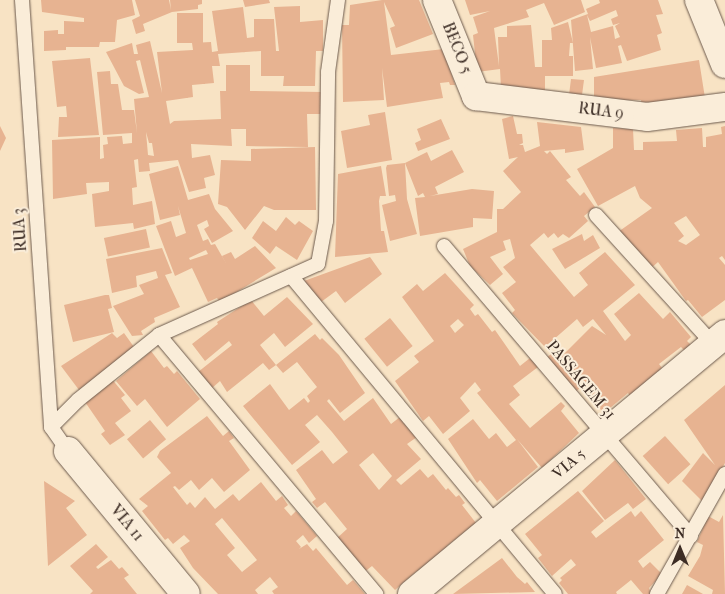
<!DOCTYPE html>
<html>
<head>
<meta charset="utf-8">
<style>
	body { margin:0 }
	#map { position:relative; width:725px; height:594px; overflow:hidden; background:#f8e3c4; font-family:"IM FELL French Canon",serif }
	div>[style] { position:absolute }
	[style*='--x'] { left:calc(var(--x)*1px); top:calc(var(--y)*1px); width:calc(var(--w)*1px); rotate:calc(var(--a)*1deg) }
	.building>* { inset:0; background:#e7b391; transform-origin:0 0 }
	.roads { filter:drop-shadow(0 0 1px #6c5a4d) drop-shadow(0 0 1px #6c5a4d) }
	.service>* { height:14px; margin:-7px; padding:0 7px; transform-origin:7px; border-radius:7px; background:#faedd9 }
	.minor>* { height:28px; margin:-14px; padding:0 14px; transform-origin:14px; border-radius:14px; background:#faedd9 }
	.tertiary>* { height:28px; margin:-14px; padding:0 14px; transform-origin:14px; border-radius:14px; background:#faedd9 }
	span { translate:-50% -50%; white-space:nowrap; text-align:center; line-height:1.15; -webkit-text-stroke:4px #faedd9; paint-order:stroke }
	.street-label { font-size:16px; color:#3d2d25 }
	.north { position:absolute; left:655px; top:524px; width:50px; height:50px; -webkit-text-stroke:4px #faedd9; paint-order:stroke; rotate:0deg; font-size:14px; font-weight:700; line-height:20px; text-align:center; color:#3d2d25 }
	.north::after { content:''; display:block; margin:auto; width:18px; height:22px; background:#3d2d25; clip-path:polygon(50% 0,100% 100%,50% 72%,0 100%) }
</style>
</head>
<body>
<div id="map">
	<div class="building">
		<div style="clip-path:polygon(41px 0,132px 0,135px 15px,117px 20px,115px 42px,100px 42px,99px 47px,66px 47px,66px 50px,44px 51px,44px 31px,58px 30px,58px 34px,64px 34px,64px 21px,84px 22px,84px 18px,42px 12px)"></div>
		<div style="clip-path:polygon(135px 0,169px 0,171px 10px,170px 0,202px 0,202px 4px,198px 5px,198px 9px,172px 12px,143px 24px,145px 31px,136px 34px,132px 20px,140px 16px)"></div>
		<div style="clip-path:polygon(243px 0,269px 0,270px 3px,245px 7px)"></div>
		<div style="clip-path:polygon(382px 0,419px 0,433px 34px,396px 48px,390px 28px,395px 26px,384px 2px,391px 55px,444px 49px,455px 85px,450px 85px,449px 82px,440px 83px,443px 98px,387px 107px,382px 68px,384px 100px,343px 102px,342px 25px,349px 25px,350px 5px)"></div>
		<div style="clip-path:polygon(465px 0,581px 0,585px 12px,554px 25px,544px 3px,526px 10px,529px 17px,494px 28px,499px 66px,498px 37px,507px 37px,507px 26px,531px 25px,535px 67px,542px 67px,542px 40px,552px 40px,551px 28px,568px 22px,573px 43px,570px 43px,569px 56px,573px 56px,573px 76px,545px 76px,545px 91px,501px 88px,500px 69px,477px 72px,473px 35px,478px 33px,473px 17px,490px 11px,470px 15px)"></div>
		<div style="clip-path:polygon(evenodd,599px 0,658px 0,663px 14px,656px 15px,662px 33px,657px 35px,661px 50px,627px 61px,621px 45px,618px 46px,622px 63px,596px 68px,590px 37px,593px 69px,575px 71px,571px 20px,588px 14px,586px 9px,600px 3px,599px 0,616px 10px,618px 16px,611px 19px,613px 25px,620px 23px,615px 26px,620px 37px,615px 39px,613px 26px,591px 32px,587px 15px,590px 21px,616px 10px)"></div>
		<div style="clip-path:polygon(evenodd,300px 6px,300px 22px,323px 20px,323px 51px,316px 51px,315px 86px,283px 86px,284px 76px,261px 76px,261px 51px,218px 54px,220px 66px,212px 66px,214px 83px,192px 85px,193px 97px,166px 101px,170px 124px,174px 121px,221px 119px,220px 91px,226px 91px,226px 65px,250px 65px,250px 91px,323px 92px,322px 114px,307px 114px,308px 147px,246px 146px,246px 129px,231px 129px,232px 146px,191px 144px,192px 158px,210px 155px,215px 175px,204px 178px,206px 188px,189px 192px,178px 160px,149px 163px,150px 171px,139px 172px,138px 159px,134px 160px,137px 187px,132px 188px,133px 205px,152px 201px,155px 224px,134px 229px,133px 223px,95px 227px,92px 194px,109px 191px,109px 182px,86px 183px,87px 194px,53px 199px,52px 140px,100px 137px,100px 159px,104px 158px,103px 145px,108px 144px,107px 137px,122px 136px,123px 144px,132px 143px,132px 133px,103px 135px,97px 72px,110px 71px,111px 84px,118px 84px,122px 110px,134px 110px,137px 133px,134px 99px,149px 97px,140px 60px,136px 61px,144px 93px,139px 94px,124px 86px,106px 52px,132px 43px,134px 54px,138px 54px,136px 45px,150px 41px,162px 93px,157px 52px,193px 50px,192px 43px,211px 42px,212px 52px,218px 51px,212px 11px,243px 7px,247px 38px,254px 37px,254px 19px,274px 19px,276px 51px,279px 51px,274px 7px,300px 6px,146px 132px,149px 143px,152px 143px,154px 156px,148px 155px,146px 132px)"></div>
		<div style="left:177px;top:13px;width:26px;height:30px"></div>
		<div style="clip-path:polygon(90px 58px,99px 135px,58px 137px,59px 117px,67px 117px,66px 106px,57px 107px,52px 61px)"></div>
		<div style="clip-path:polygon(699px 60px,705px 98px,642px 107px,641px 100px,594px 100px,594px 77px)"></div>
		<div style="clip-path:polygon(571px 79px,584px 80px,582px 95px,569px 95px)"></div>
		<div style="clip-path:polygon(385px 112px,392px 160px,347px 168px,341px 131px,370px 125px,368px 115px)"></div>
		<div style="clip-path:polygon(513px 116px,517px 134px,522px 134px,523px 143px,519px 145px,523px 145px,525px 152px,540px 146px,537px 122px,581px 127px,584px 150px,565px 153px,565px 149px,544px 151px,547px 154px,550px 151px,571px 177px,566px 180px,580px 196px,584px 192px,595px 207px,584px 216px,588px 221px,569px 238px,563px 234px,558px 238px,554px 233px,548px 238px,544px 233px,530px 245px,574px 297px,588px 285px,579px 273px,605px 252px,635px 285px,603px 311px,625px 341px,631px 335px,614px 314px,639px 293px,663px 319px,670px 312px,691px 337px,687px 341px,691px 345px,684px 350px,681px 347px,659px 364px,662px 368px,630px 396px,628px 393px,604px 413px,580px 388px,573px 394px,544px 360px,558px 348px,563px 355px,592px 326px,606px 335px,593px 319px,583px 327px,577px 319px,545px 347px,512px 313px,515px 310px,502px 293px,516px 282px,503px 267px,515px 258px,510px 239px,503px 241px,506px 250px,490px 257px,503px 274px,490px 285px,470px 266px,463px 249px,497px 232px,497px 209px,503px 209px,521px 192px,503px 171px,518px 157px,509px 159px,502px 119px)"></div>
		<div style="clip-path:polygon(441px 119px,450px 139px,418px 151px,415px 143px,421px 140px,417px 129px)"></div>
		<div style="clip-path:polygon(0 126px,6px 138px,0 151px)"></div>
		<div style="clip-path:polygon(evenodd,725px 126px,725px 260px,722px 256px,719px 258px,725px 265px,725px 300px,702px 317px,688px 300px,686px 301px,658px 262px,648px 271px,618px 232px,652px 208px,640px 198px,635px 186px,598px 206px,577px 169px,613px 148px,613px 128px,633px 129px,634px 150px,643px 150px,643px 142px,677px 141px,676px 130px,702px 128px,703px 147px,706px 147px,706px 137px,722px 134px,721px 127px,725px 126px,686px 216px,700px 235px,686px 245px,678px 241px,684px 236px,674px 223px,686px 216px)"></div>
		<div style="clip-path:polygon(315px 147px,316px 210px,274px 210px,264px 206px,245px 230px,227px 207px,218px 204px,221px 160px,251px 161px,251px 149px)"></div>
		<div style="clip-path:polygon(452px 150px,464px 172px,435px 187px,438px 194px,430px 196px,472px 189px,494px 191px,492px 219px,473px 218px,473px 227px,420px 236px,415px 198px,425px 197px,423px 193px,418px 196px,405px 163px,427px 152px,431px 161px)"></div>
		<div style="clip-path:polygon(405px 163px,407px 199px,417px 234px,390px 241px,382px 205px,396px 201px,395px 195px,389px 196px,386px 168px,387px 165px)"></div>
		<div style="clip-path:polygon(evenodd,178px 166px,188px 200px,209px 194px,215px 209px,233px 231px,212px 243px,204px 229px,209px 226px,207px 220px,197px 225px,203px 241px,208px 239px,211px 245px,215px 244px,227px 265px,222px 256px,231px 252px,235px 259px,255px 246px,276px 268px,220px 302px,217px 298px,208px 302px,192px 268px,175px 276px,156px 226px,171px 221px,176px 237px,186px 233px,178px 206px,180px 215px,160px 220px,149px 174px,178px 166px,206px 250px,208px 254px,190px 260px,189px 258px,206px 250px)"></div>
		<div style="clip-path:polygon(381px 166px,386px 196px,380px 196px,379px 201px,381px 231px,384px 231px,388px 252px,335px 257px,338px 174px)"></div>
		<div style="clip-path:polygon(286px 217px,295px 225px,299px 221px,313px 231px,297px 260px,276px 246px,270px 254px,252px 238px,263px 221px,276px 231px)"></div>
		<div style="left:146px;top:229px;width:19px;height:43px;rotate:78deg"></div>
		<div style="clip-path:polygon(582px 234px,584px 241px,593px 235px,600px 248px,565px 269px,552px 249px)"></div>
		<div style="clip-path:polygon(162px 248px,172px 273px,165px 275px,180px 307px,154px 318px,155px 322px,141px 331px,143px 335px,132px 336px,113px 306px,144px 294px,139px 285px,158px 278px,156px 271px,136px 276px,137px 287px,112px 293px,106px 259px)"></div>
		<div style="clip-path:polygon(370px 257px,382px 274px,345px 303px,336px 291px,321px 302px,304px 281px)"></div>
		<div style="clip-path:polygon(evenodd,445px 273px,474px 305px,470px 309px,475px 316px,478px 314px,492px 332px,495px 330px,520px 366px,530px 358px,538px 367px,513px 386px,520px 395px,509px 404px,530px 428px,561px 402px,565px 406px,561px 411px,579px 433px,542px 468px,517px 439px,538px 467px,497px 501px,480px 480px,477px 483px,448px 439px,473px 419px,489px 439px,496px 433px,507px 447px,516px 440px,477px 393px,481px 390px,475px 382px,460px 398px,470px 411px,443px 434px,429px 416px,423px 421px,395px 381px,419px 362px,414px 356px,434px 341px,402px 297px,417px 284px,423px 291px,445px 273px,458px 319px,464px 325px,455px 333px,450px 326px,458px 319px)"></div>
		<div style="clip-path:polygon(105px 295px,109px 295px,112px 308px,108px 309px,114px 332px,73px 342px,64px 305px)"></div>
		<div style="clip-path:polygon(evenodd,287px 297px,313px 324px,285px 347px,274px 333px,260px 345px,276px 365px,315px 334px,320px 340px,322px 338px,339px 355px,365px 393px,340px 413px,329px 399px,327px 401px,344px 421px,373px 398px,391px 424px,400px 417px,417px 437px,407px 444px,421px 459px,396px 480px,401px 485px,420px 469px,428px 478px,433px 474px,446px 490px,448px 488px,456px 497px,459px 495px,465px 503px,462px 505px,476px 523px,447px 546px,450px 551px,421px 575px,417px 571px,395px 590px,372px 566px,363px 573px,336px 539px,347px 529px,325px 502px,317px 508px,312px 502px,316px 499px,296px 470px,322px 450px,333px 464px,348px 452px,332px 432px,317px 415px,305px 425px,320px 442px,292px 465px,243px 406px,270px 384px,289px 410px,304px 398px,308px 403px,310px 401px,307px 396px,317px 387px,297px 362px,283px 373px,276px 365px,269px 370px,263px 363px,227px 392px,220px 381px,211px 389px,198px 372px,232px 345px,229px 341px,205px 361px,192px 344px,218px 324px,217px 322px,251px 300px,264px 316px,287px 297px,373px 453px,392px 476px,379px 490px,359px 465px,373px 453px)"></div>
		<div style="left:390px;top:318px;width:36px;height:33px;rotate:51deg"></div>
		<div style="clip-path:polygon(112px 333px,117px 338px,124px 333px,134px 347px,79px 390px,61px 366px)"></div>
		<div style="clip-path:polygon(151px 351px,164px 368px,167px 366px,174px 374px,177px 371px,200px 399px,167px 427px,145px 399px,137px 406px,116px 381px)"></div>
		<div style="clip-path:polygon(111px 378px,125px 395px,121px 398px,131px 411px,115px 423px,125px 435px,110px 445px,101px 434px,105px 431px,83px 399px)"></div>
		<div style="clip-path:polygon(725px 385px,725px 463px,703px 502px,682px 481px,703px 453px,715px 465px,684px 420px)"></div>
		<div style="clip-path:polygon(evenodd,207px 416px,223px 436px,229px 431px,234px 438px,229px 441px,250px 470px,224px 492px,212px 478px,199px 490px,191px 480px,179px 490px,175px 486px,173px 487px,187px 505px,190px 502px,195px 508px,205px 497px,215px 509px,233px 494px,239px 501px,261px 482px,276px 501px,282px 496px,288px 505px,284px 508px,291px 516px,296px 511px,317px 536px,309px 543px,303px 535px,296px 541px,301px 547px,299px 549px,307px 544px,313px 551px,316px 548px,347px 585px,353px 580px,365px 594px,274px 594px,272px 591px,278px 587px,270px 577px,255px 590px,258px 594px,218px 594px,193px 568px,180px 548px,190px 541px,184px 535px,173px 544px,168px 538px,165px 540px,142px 511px,148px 506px,139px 499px,171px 473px,157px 457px,160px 451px,207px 416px,222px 518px,257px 560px,242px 572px,227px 555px,235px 548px,215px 524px,222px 518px)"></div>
		<div style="left:150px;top:420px;width:25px;height:30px;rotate:50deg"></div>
		<div style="left:665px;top:436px;width:38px;height:30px;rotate:48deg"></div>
		<div style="clip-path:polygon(615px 460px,646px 499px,633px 509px,628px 503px,605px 520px,582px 491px)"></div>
		<div style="clip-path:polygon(44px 481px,75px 501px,66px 508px,87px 535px,48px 566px)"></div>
		<div style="clip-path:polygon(578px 491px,604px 521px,591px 532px,596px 538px,631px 511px,635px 517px,641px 511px,664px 540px,638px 561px,643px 568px,650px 562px,662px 574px,649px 588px,651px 594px,643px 594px,631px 580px,616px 592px,617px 594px,568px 594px,559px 583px,562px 580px,560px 578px,576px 565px,571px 559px,552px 576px,538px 558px,542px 555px,525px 534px)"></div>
		<div style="clip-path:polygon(723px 515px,725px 594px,712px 594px,713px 590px,688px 576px,700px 556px,703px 545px,697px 542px,708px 516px,719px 522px)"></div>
		<div style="clip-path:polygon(96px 544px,108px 557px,96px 567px,98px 569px,111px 560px,119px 569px,122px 567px,129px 575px,124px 578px,137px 594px,90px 594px,93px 591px,70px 566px)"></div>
		<div style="clip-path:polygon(502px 558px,517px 577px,525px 584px,527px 582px,535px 592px,453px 594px)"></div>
		<div style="clip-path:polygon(687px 585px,703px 594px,682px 594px)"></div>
	</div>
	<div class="roads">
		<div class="service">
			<div style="--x:22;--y:0;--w:428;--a:86.1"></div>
			<div style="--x:51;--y:427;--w:29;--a:55"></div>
			<div style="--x:596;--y:215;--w:174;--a:47.8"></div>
			<div style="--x:444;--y:246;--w:381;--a:49.6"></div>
			<div style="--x:291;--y:276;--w:413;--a:50.3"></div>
			<div style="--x:159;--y:335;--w:338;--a:50"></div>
			<div style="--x:51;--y:427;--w:38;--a:-45"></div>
			<div style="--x:78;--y:400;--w:104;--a:-38.7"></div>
			<div style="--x:159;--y:335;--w:174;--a:-24.1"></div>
			<div style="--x:318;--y:264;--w:44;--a:-79.5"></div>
			<div style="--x:326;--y:221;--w:149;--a:-89.2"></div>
			<div style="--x:328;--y:72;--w:73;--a:-82.1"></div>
			<div style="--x:657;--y:594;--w:138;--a:-60.5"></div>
		</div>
		<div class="minor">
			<div style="--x:437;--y:0;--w:104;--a:67.9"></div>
			<div style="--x:476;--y:96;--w:172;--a:7"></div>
			<div style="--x:647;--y:117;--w:79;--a:-7.3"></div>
			<div style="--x:68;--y:451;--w:185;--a:50.5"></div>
			<div style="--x:412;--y:594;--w:407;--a:-39.7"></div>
		</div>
		<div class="tertiary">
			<div style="--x:699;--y:0;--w:69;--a:67.9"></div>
		</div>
	</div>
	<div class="street-label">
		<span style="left:457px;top:48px;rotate:68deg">BECO 5</span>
		<span style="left:601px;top:111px;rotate:7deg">RUA 9</span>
		<span style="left:20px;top:230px;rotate:-94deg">RUA 3</span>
		<span style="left:581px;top:380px;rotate:50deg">PASSAGEM 31</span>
		<span style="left:569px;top:464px;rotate:-40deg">VIA 5</span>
		<span style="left:127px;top:523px;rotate:50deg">VIA 11</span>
	</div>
	<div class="north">N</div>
</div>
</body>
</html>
